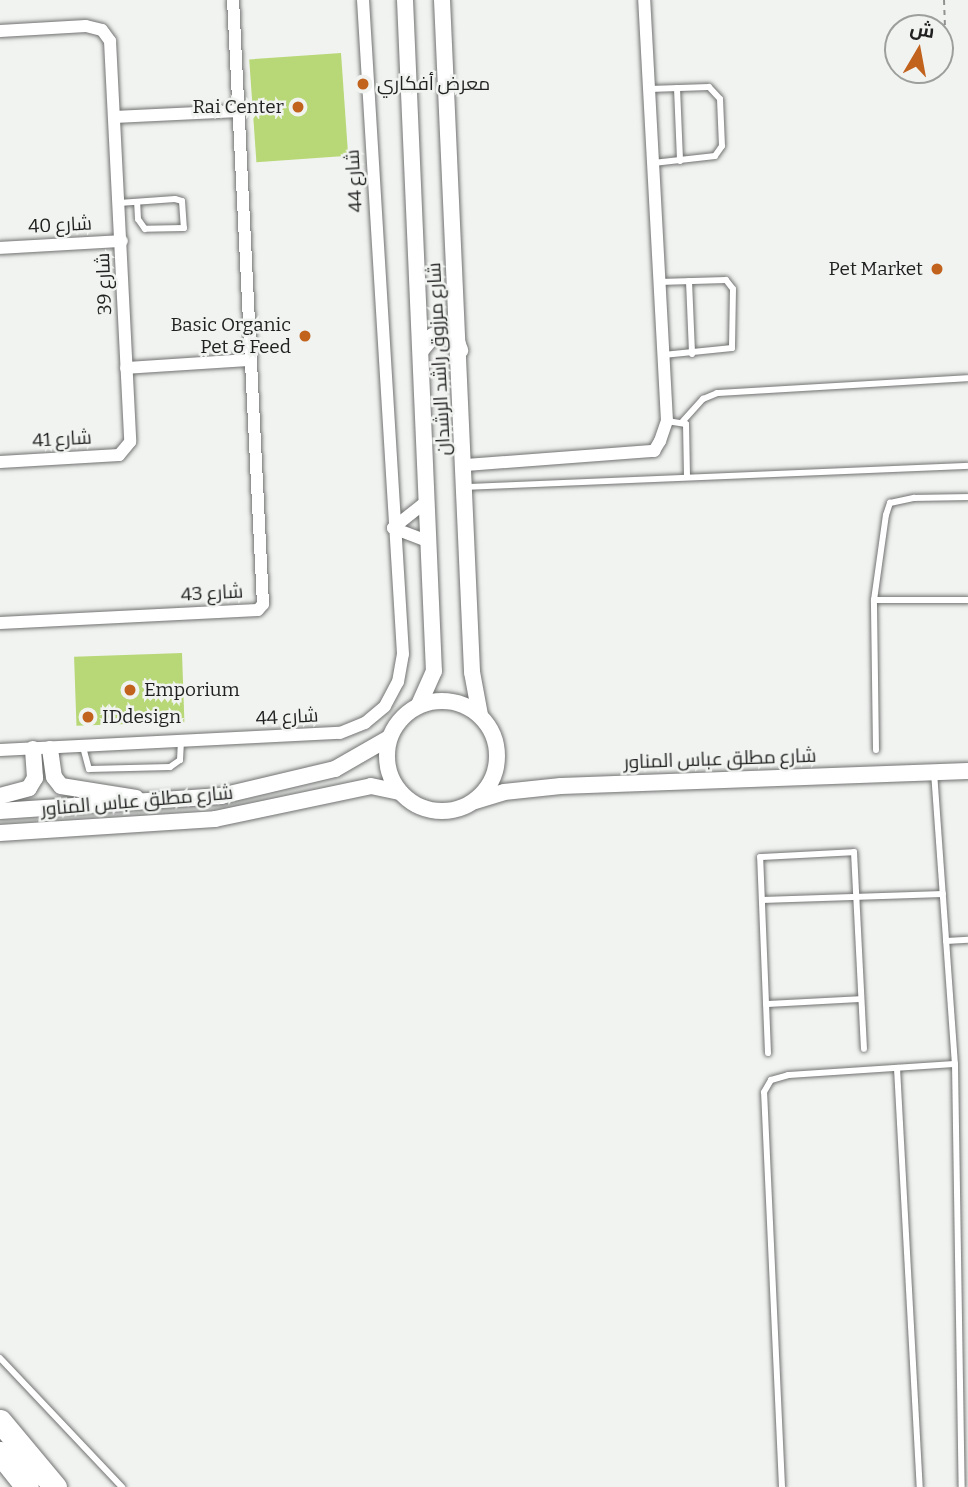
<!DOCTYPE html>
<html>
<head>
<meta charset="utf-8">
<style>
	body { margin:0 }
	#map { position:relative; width:968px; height:1487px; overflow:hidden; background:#f1f3f1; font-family:Bitter,Cairo,serif }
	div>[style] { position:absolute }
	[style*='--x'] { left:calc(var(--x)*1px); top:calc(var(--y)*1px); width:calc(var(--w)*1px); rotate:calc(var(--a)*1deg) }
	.building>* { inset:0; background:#b8d877; transform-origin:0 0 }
	.path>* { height:2px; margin-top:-1px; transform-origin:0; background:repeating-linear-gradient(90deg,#909190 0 5px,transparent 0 10px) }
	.roads { filter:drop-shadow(0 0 2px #707270) drop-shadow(0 0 2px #707270) }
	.service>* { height:6px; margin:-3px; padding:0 3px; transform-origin:3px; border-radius:3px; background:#fff }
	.minor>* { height:12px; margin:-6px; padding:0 6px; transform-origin:6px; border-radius:6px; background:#fff }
	.tertiary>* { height:16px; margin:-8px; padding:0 8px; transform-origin:8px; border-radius:8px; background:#fff }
	.tertiary>.ring { margin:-8px; padding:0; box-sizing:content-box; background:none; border:16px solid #fff; border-radius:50% }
	.motorway>* { height:23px; margin:-11.5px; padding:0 11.5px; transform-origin:11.5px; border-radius:11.5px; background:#fff }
	.dots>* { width:19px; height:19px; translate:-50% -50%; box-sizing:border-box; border:4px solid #f1f3f1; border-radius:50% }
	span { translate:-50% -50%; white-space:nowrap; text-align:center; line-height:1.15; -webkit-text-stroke:5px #f1f3f1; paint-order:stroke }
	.poi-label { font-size:19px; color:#1f201f }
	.left { translate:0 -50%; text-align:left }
	.right { translate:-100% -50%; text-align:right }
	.street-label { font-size:19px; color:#1f201f }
	.north { position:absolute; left:884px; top:14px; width:70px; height:70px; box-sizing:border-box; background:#f1f3f1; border:2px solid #9d9f9d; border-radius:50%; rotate:10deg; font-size:19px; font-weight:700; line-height:28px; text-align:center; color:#1f201f }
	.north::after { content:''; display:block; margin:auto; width:24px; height:32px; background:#c1621d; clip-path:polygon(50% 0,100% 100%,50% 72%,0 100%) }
</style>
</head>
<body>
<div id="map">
	<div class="building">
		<div style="left:341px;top:53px;width:103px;height:92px;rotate:86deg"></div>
		<div style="left:182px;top:653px;width:69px;height:108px;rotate:88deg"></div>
	</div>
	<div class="path">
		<div style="--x:944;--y:0;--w:55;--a:87.9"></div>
	</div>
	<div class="roads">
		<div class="service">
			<div style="--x:677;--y:88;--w:73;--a:87.6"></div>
			<div style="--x:649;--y:89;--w:60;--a:-1.9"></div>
			<div style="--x:709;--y:87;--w:16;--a:47"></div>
			<div style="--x:720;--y:99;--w:47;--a:87.6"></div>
			<div style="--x:722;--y:146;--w:12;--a:125"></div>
			<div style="--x:715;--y:156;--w:62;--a:173.6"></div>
			<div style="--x:119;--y:203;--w:56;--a:-4.1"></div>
			<div style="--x:175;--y:199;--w:7;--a:16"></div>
			<div style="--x:182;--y:201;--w:27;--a:86"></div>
			<div style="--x:184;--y:228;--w:39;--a:179"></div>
			<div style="--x:145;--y:229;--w:12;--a:-125"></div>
			<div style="--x:138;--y:219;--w:17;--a:-93"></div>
			<div style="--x:689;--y:281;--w:73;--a:87.6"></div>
			<div style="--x:659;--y:282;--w:67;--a:-1.7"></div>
			<div style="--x:726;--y:280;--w:11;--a:52"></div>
			<div style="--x:733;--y:289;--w:59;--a:91"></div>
			<div style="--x:732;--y:348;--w:69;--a:174.2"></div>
			<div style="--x:667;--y:421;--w:19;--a:9"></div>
			<div style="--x:686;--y:424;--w:53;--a:88.9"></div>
			<div style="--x:683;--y:421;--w:30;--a:-48"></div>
			<div style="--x:703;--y:399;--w:15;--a:-23"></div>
			<div style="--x:717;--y:393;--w:251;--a:-3.4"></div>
			<div style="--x:466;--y:487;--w:502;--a:-2.4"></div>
			<div style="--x:874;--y:600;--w:94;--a:0"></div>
			<div style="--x:83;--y:747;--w:23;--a:75"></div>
			<div style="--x:89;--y:769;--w:81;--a:-1.4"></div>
			<div style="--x:170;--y:767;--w:12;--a:-35"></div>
			<div style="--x:180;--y:760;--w:18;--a:-87"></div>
			<div style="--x:876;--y:750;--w:150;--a:-90.8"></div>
			<div style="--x:874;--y:600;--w:86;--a:-82"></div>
			<div style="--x:886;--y:515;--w:13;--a:-72"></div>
			<div style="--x:890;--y:503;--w:25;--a:-12"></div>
			<div style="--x:914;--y:498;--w:54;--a:-1.1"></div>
			<div style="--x:934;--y:772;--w:293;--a:85.9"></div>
			<div style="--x:955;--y:1064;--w:423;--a:89.1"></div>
			<div style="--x:762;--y:900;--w:181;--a:-1.9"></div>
			<div style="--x:946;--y:941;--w:22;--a:-3"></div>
			<div style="--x:766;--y:1004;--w:95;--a:-3"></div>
			<div style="--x:768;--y:1053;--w:196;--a:-92.3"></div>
			<div style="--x:760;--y:857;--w:94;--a:-3"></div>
			<div style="--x:854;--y:852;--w:197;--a:87.1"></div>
			<div style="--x:897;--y:1068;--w:420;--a:86.9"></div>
			<div style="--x:0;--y:1358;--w:178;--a:46.6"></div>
			<div style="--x:782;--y:1487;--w:395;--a:-92.6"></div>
			<div style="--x:764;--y:1092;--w:14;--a:-60"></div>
			<div style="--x:771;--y:1080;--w:18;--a:-16"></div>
			<div style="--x:788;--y:1075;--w:167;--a:-3.8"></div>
		</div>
		<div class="minor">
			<div style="--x:0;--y:31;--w:86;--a:-3.3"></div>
			<div style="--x:86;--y:26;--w:16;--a:14"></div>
			<div style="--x:102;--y:30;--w:14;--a:54"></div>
			<div style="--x:110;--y:41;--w:401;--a:87.1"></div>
			<div style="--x:130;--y:442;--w:17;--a:130"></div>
			<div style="--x:119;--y:455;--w:119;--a:176.6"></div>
			<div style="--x:115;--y:117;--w:123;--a:-2.8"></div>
			<div style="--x:0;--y:248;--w:122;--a:-3.3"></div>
			<div style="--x:126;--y:368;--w:124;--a:-3.7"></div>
			<div style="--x:466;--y:465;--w:189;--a:-4.3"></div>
			<div style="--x:654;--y:451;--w:12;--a:-59"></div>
			<div style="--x:660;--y:441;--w:21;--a:-71"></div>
			<div style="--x:667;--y:421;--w:422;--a:-93.1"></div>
			<div style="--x:393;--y:528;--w:43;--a:-38.5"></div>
			<div style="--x:393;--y:528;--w:39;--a:21"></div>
			<div style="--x:0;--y:623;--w:258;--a:-2.9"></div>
			<div style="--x:258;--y:610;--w:8;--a:-50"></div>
			<div style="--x:263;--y:604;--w:605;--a:-92.84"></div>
			<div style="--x:0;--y:750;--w:340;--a:-2.9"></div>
			<div style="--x:340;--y:733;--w:27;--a:-22"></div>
			<div style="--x:365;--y:723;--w:26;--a:-40"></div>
			<div style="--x:385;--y:706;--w:27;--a:-62"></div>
			<div style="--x:398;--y:682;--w:28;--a:-80"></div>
			<div style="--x:403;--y:654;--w:655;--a:-93.5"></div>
		</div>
		<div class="tertiary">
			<div style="--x:405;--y:0;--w:672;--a:87.53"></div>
			<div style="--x:434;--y:671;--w:37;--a:114"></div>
			<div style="--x:442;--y:0;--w:673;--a:87.44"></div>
			<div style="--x:472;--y:672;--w:44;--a:79.5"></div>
			<div style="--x:422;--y:349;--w:17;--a:-50"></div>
			<div style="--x:433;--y:336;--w:9;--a:-6"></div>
			<div style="--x:442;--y:335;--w:17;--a:25"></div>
			<div style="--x:457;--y:342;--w:9;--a:69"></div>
			<div class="ring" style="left:387px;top:701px;width:94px;height:94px"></div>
			<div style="--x:50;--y:749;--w:28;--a:82"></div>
			<div style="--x:54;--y:777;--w:11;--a:52"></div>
			<div style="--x:61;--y:786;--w:76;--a:9.1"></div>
			<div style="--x:0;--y:796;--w:30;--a:-15"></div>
			<div style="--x:29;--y:788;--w:12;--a:-59"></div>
			<div style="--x:35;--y:778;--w:29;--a:-94"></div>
			<div style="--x:475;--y:801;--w:30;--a:-17"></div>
			<div style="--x:504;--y:792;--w:57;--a:-6"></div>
			<div style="--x:561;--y:786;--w:407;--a:-2.1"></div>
			<div style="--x:0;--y:811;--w:222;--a:-3.9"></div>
			<div style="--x:221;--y:796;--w:117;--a:-13.3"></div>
			<div style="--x:335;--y:769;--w:62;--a:-29.9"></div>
			<div style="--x:0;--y:833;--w:215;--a:-3.7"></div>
			<div style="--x:215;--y:819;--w:159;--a:-11.9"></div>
			<div style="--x:371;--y:786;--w:30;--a:12"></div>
		</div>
		<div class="motorway">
			<div style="--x:0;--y:1421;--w:86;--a:50.2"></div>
			<div style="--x:0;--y:1453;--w:43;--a:51.5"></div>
		</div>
	</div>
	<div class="dots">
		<div style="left:363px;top:84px;background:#c1621d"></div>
		<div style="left:298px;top:107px;background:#c1621d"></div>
		<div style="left:937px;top:269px;background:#c1621d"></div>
		<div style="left:305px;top:336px;background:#c1621d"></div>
		<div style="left:130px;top:690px;background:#c1621d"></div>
		<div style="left:88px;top:717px;background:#c1621d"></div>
	</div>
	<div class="poi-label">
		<span class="left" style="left:377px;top:84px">معرض أفكاري</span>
		<span class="right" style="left:284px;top:107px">Rai Center</span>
		<span class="right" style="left:923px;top:269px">Pet Market</span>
		<span class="right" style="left:291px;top:336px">Basic Organic<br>Pet &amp; Feed</span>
		<span class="left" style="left:144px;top:690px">Emporium</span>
		<span class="left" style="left:102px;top:717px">IDdesign</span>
	</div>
	<div class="street-label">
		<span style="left:354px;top:181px;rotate:-93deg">شارع 44</span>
		<span style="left:60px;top:225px;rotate:-3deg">شارع 40</span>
		<span style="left:104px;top:284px;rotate:-92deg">شارع 39</span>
		<span style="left:439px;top:359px;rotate:-93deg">شارع مرزوق راشد الرشدان</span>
		<span style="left:62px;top:439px;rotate:-3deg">شارع 41</span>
		<span style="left:212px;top:593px;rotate:-3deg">شارع 43</span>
		<span style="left:287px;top:717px;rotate:-3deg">شارع 44</span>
		<span style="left:720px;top:759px;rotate:-2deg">شارع مطلق عباس المناور</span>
		<span style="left:137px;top:801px;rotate:-5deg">شارع مطلق عباس المناور</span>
	</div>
	<div class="north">ش</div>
</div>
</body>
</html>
